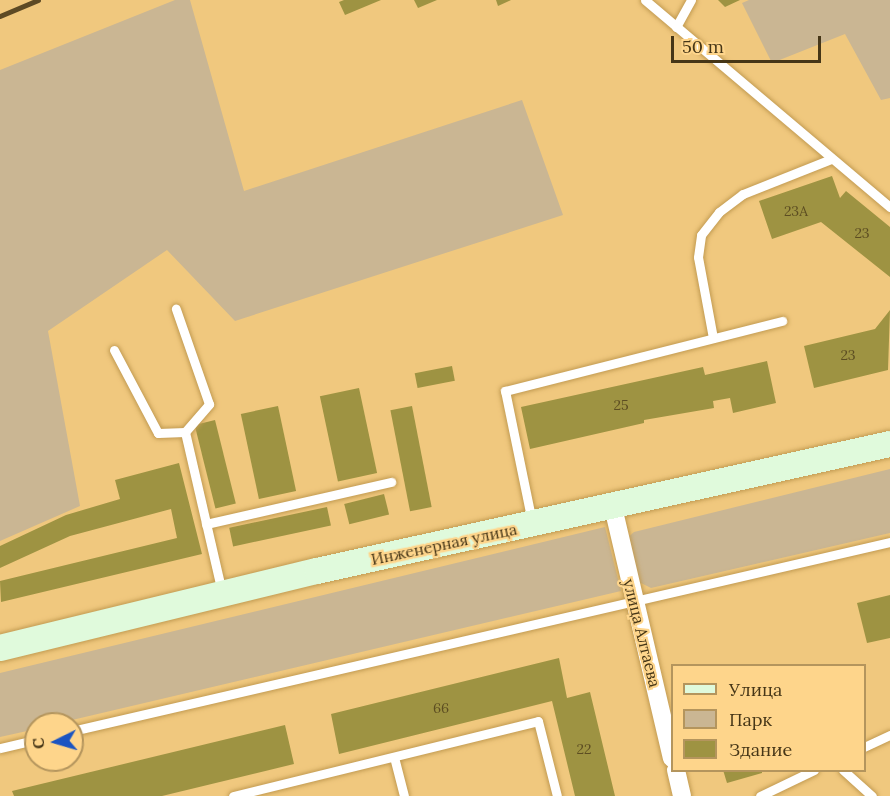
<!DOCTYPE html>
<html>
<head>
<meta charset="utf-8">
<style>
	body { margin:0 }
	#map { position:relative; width:890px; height:796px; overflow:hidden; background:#f0c87e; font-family:Lora,serif }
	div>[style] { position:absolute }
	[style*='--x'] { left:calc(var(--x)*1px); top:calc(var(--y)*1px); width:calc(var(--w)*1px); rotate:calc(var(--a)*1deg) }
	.green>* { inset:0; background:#cab693 }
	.building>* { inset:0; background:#9e9342; transform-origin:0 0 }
	.roads { filter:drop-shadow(0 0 2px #c29b52) drop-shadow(0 0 2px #c29b52) }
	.service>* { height:9px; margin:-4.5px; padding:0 4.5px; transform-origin:4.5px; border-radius:4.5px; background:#fff }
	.minor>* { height:18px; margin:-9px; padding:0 9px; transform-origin:9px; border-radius:9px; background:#fff }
	.secondary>* { height:26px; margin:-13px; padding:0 13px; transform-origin:13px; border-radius:13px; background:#e0fadc }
	.rail>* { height:4.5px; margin:-2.25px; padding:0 2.25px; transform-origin:2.25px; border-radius:2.25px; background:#5d4a25 }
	span { translate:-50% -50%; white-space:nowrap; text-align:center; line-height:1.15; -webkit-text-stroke:4.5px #fed58b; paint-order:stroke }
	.number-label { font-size:14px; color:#5c4d22 }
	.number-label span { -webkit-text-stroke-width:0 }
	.street-label { font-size:16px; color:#463617 }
	.legend { position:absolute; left:671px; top:664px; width:195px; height:108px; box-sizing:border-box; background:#fed58b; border:2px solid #b4955d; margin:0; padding:8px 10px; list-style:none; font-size:18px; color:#463617 }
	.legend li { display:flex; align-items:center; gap:12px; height:30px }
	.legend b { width:30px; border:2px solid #b4955d }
	.north { position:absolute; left:24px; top:712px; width:60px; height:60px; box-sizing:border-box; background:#fed58b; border:2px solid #b4955d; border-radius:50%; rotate:265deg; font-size:16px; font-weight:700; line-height:24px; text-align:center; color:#463617 }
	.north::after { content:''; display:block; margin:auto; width:21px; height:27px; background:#1b54c1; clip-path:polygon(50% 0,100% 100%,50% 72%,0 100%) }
	.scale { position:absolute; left:671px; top:36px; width:150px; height:27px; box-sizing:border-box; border:3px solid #463617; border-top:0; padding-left:8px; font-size:18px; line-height:21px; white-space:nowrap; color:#463617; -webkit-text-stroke:4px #fed58b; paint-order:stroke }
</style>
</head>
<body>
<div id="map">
	<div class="green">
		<div style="clip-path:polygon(175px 0,190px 0,244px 191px,522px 100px,563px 215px,235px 321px,167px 250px,48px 331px,80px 506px,0 541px,0 70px)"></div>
		<div style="clip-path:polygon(749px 0,890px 0,890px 98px,881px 100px,845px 34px,772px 63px,742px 3px)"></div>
		<div style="clip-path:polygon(890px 469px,890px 533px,651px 588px,631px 578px,624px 541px,634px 532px)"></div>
		<div style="clip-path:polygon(605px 527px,621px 591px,55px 724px,36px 724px,36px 729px,0 737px,0 673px)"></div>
	</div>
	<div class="building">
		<div style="clip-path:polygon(344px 0,381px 0,345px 15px,339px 2px)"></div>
		<div style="clip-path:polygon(414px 0,437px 0,418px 8px)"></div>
		<div style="clip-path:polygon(496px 0,511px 0,498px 6px)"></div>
		<div style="clip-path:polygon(718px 0,740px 0,725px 7px)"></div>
		<div style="clip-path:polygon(832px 176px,840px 198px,846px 191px,890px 227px,890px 277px,821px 222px,772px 239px,759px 201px)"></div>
		<div style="clip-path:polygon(890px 310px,888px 370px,814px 388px,804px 346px,875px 329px)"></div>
		<div style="clip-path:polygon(767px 361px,776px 403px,733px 413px,730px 398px,713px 401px,714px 408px,644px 420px,644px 423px,530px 449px,521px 407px,703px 367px,705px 375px)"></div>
		<div style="left:452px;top:366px;width:15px;height:38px;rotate:79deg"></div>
		<div style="left:359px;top:388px;width:87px;height:40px;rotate:78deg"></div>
		<div style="left:278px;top:406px;width:87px;height:38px;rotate:78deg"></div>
		<div style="left:412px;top:406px;width:103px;height:22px;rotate:79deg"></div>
		<div style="left:215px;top:420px;width:86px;height:21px;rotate:76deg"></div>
		<div style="clip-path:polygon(179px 463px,202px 554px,1px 602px,0 581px,177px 538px,171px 509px,70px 536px,0 568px,0 546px,66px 515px,120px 499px,115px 480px)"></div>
		<div style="left:384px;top:494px;width:21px;height:41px;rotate:76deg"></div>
		<div style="left:327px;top:507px;width:19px;height:100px;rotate:78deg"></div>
		<div style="clip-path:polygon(890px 595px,890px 638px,867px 643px,857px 603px)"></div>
		<div style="clip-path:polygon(559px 658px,567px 698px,590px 692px,615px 796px,575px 796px,552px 701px,339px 754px,331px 714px)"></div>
		<div style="clip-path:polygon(285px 725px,294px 764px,162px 796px,14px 796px,12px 791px)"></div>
		<div style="clip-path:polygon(723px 770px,762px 770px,762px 773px,727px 783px)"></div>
	</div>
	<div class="roads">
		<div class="service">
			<div style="--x:645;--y:0;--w:321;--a:40.2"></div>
			<div style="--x:676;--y:27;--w:31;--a:-61"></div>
			<div style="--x:713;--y:338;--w:82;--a:-100.5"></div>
			<div style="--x:698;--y:257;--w:22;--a:-82"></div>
			<div style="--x:701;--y:235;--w:29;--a:-52"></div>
			<div style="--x:719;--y:212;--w:30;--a:-37"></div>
			<div style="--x:743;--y:194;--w:95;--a:-21.7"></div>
			<div style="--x:114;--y:350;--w:94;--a:62.1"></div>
			<div style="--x:158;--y:433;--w:27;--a:-2"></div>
			<div style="--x:185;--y:432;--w:37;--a:-49"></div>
			<div style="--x:209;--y:404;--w:101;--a:-109.2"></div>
			<div style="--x:185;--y:432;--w:164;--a:77"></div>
			<div style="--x:532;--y:522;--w:134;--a:-101.6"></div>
			<div style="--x:505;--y:391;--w:286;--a:-14.2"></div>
			<div style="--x:206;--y:524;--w:190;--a:-12.8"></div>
			<div style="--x:72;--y:731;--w:840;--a:-13.01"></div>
			<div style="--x:864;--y:747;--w:29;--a:-25"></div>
			<div style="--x:0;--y:748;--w:37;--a:-13"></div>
			<div style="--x:394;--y:757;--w:40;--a:75.6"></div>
			<div style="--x:843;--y:770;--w:39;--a:42"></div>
			<div style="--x:233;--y:796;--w:314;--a:-13.8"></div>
			<div style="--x:538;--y:721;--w:77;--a:75.8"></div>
			<div style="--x:760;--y:796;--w:60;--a:-25.7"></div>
		</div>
		<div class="minor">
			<div style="--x:613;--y:507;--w:258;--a:76.8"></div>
			<div style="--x:676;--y:770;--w:27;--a:77"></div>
		</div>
		<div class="secondary">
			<div style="--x:0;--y:648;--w:326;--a:-13.7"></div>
			<div style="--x:317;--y:571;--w:587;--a:-12.5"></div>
		</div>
	</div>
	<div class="rail">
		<div style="--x:0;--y:16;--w:41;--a:-22.8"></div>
	</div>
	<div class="number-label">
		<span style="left:796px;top:211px">23А</span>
		<span style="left:862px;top:233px">23</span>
		<span style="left:848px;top:355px">23</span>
		<span style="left:621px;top:405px">25</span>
		<span style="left:441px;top:708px">66</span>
		<span style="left:584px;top:749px">22</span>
	</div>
	<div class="street-label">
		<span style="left:444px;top:544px;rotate:-12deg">Инженерная улица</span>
		<span style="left:642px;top:633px;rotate:76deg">улица Алтаева</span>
	</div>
	<ul class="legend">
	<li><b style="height:8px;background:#e0fadc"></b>Улица</li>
	<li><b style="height:16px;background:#cab693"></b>Парк</li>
	<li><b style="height:16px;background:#9e9342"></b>Здание</li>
	</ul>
	<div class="north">С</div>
	<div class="scale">50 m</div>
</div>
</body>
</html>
